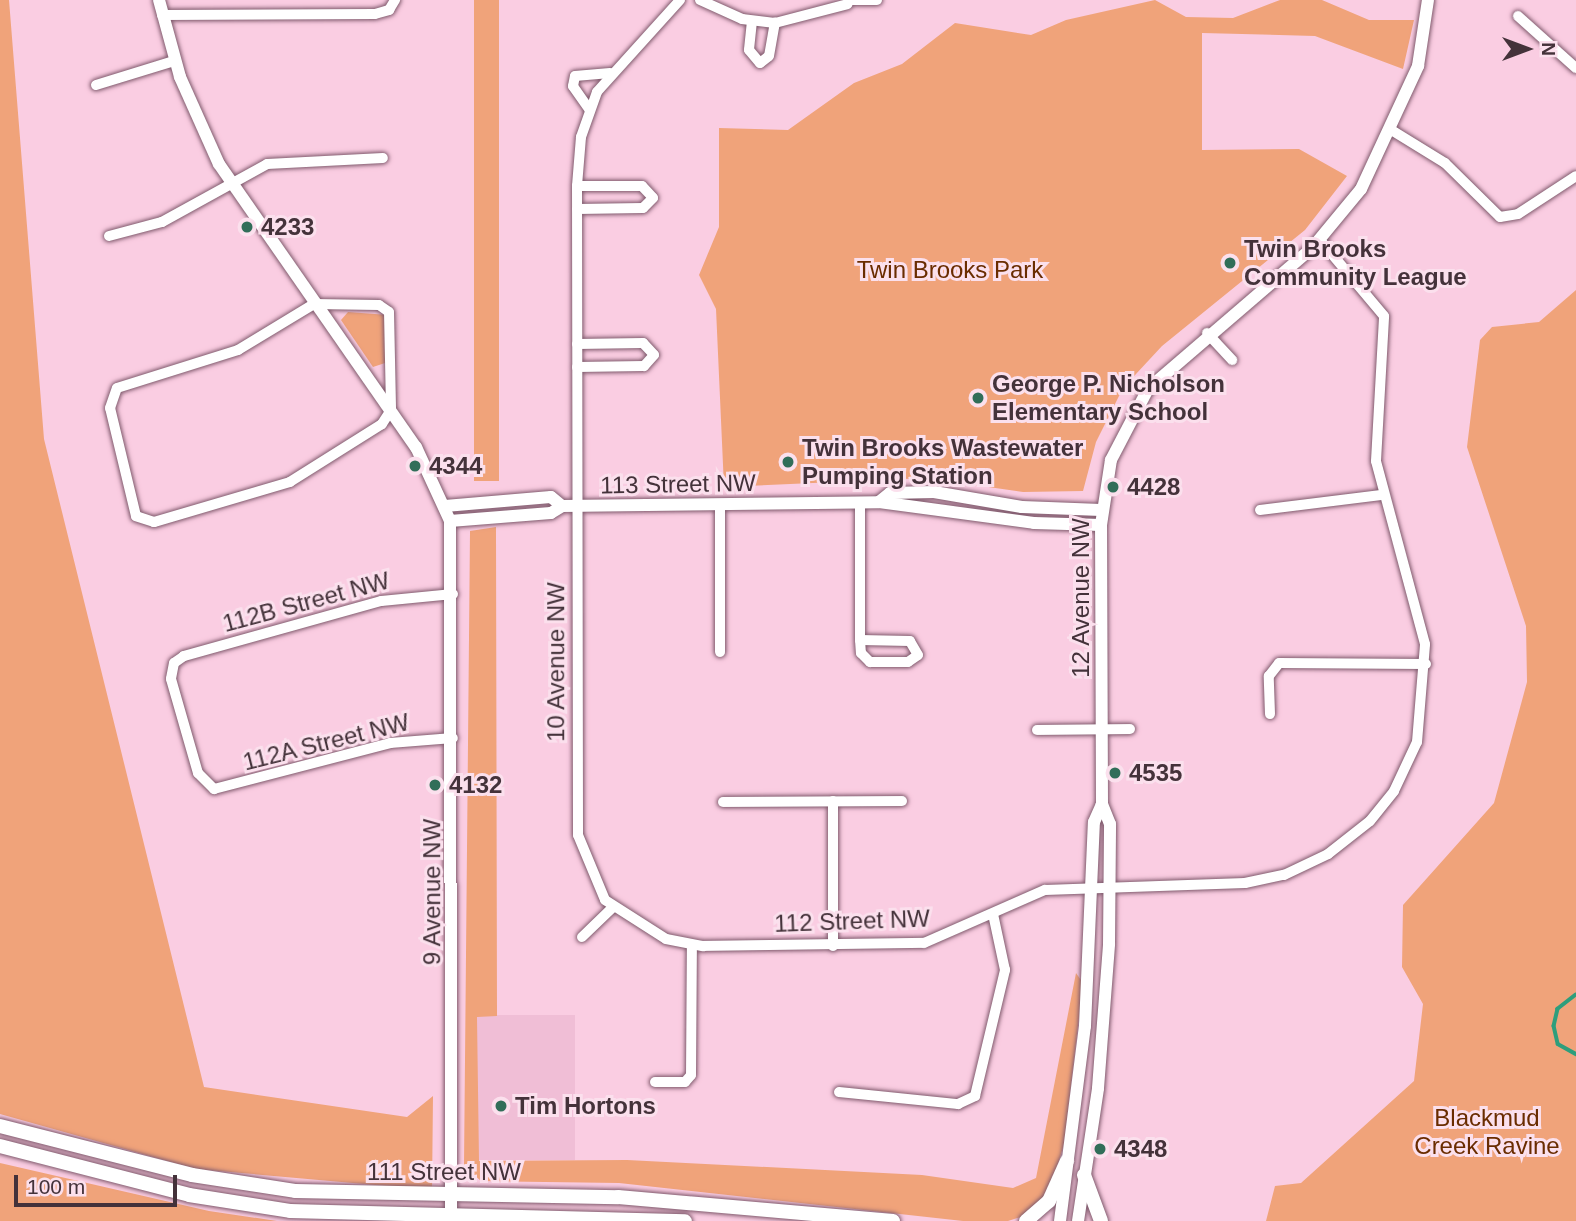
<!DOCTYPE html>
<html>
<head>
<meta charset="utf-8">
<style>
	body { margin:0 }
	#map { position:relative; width:1576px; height:1221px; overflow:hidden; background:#facde2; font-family:Helvetica,sans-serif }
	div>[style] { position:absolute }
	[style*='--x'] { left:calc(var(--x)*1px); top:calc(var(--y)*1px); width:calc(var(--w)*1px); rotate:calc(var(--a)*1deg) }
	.built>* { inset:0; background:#f0bed6; transform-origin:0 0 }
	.green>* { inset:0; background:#f0a37a; transform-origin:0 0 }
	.stream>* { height:3.5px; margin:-1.75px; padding:0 1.75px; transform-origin:1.75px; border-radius:1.75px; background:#2e9e7c }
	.roads { filter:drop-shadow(0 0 2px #805a6d) drop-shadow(0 0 2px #805a6d) }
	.minor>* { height:10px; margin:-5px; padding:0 5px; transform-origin:5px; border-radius:5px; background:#fff }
	.tertiary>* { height:12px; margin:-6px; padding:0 6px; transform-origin:6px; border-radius:6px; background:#fff }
	.secondary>* { height:14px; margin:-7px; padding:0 7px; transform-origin:7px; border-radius:7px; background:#fff }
	.dots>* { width:19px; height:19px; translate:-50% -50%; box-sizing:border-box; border:4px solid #fbe0ed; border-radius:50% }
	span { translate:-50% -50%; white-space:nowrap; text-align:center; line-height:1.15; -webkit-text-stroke:6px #fbe0ed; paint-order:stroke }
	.poi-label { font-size:24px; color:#44323a; font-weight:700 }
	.left { translate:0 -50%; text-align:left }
	.park-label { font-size:24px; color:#6a2c00 }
	.street-label { font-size:24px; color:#44323a }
	.north { position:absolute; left:1492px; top:14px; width:70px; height:70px; -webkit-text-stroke:5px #fbe0ed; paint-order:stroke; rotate:90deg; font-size:19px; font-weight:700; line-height:28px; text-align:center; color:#44323a }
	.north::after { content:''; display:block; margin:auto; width:24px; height:32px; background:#44323a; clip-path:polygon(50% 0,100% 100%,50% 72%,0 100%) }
	.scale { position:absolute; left:14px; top:1175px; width:163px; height:32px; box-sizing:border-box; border:4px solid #44323a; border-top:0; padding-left:9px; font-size:21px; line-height:24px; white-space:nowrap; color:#44323a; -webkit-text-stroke:5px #fbe0ed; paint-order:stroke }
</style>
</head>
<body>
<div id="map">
	<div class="built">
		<div style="left:575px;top:1015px;width:145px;height:98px;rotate:90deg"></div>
	</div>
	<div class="green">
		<div style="clip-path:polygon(0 0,9px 0,44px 439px,204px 1087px,407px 1117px,433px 1096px,432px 1190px,196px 1169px,0 1114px)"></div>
		<div style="left:474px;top:0;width:25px;height:481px"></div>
		<div style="clip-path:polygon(1155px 0,1186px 17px,1233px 18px,1280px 0,1322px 0,1369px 20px,1414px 20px,1403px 69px,1315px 36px,1202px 33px,1202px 150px,1299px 149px,1347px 176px,1305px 230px,1162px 346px,1123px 388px,1096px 442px,1083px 491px,1023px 492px,926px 478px,724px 487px,716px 309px,699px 275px,719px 227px,719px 128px,788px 130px,854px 83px,902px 64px,955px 23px,1031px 35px,1066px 20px)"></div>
		<div style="clip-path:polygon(1576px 290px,1576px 1221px,1266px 1221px,1275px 1186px,1301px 1183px,1414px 1081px,1423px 1004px,1402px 967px,1403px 905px,1494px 803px,1527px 682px,1526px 626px,1467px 447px,1480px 340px,1492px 327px,1539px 322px)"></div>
		<div style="clip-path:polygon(348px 312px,388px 315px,385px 363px,373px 367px,341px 320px)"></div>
		<div style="clip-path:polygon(496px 527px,497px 1016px,477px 1017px,479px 1161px,627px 1160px,922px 1175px,1013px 1188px,1036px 1178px,1076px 973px,1083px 983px,1064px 1144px,1048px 1196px,1030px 1214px,1008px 1221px,963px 1221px,619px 1183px,481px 1181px,464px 1166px,470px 531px)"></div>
		<div style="clip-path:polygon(0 1163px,209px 1211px,277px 1221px,0 1221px)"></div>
	</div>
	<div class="stream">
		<div style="--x:1576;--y:995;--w:23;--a:142"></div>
		<div style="--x:1558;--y:1009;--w:17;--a:103"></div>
		<div style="--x:1554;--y:1026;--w:18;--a:77"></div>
		<div style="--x:1558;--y:1044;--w:21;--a:29"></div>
	</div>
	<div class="roads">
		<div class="minor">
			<div style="--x:680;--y:0;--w:124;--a:132.1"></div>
			<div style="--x:597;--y:92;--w:48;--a:109.6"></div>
			<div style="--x:581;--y:137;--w:49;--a:94.7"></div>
			<div style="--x:577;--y:186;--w:649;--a:89.91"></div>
			<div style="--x:578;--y:835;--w:70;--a:67.4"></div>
			<div style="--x:605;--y:900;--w:72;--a:32.6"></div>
			<div style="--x:666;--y:939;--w:38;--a:11"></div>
			<div style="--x:703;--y:946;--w:221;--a:-0.8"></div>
			<div style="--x:924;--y:943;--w:132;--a:-23.7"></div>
			<div style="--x:1045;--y:890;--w:200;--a:-2"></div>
			<div style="--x:1245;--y:883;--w:40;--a:-12"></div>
			<div style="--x:1284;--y:875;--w:49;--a:-25.5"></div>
			<div style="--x:1328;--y:854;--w:53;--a:-38.2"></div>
			<div style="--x:1370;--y:821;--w:38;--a:-51"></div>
			<div style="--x:1394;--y:791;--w:54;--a:-64.9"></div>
			<div style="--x:1417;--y:742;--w:98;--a:-85.3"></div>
			<div style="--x:1425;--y:644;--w:189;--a:-105"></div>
			<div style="--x:1376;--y:461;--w:145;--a:-86.8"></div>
			<div style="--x:1384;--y:316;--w:99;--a:-130.1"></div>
			<div style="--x:700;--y:0;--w:46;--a:24.3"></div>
			<div style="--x:742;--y:19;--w:33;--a:7"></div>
			<div style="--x:775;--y:23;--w:75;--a:-14.6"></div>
			<div style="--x:850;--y:0;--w:27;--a:0"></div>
			<div style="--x:162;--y:15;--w:213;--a:-0.3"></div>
			<div style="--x:375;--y:14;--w:15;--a:-16"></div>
			<div style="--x:389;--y:10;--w:12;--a:-59"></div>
			<div style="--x:1518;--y:16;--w:78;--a:41.9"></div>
			<div style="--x:752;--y:21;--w:29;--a:96"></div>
			<div style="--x:749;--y:50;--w:17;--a:50"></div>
			<div style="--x:760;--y:63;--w:11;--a:-38"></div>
			<div style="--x:769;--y:56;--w:34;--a:-80"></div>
			<div style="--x:96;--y:85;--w:82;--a:-17.1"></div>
			<div style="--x:589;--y:109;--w:28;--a:-125"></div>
			<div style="--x:573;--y:86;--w:10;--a:-79"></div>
			<div style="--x:575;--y:76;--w:35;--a:-5"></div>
			<div style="--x:1393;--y:131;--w:61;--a:31.6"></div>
			<div style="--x:1445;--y:163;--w:77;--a:44.5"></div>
			<div style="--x:1500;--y:217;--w:18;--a:-9"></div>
			<div style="--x:1518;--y:214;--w:69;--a:-33.2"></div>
			<div style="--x:577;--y:186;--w:65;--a:0"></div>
			<div style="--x:642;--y:186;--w:16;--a:47"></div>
			<div style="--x:653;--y:198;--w:14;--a:135"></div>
			<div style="--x:643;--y:208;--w:66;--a:179.1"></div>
			<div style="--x:109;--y:236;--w:55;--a:-14.8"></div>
			<div style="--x:162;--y:222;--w:120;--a:-28.9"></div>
			<div style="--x:267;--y:164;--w:116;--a:-3"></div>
			<div style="--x:314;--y:304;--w:65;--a:0.9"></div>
			<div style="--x:379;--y:305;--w:12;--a:35"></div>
			<div style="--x:389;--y:312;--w:98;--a:88.8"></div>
			<div style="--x:391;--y:410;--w:17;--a:123"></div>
			<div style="--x:382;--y:424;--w:109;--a:147.8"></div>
			<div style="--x:290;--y:482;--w:142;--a:163.6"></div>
			<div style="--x:154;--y:522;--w:19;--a:-162"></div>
			<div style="--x:136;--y:516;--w:111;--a:-103.5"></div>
			<div style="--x:110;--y:408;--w:21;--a:-71"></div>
			<div style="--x:117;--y:388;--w:127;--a:-17.4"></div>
			<div style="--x:238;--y:350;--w:89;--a:-31.2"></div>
			<div style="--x:1207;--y:333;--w:37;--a:47"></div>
			<div style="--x:577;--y:344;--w:66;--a:-0.9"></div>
			<div style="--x:643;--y:343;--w:16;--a:47"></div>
			<div style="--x:654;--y:355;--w:15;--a:132"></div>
			<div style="--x:644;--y:366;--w:67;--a:179.1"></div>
			<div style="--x:860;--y:503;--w:137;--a:90"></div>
			<div style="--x:860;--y:640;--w:13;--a:86"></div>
			<div style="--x:861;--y:653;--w:13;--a:45"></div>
			<div style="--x:870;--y:662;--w:38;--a:0"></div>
			<div style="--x:908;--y:662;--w:12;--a:-35"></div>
			<div style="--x:918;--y:655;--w:16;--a:-120"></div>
			<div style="--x:910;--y:641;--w:50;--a:-178.9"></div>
			<div style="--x:720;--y:505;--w:147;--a:90"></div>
			<div style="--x:1260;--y:510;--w:122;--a:-7.1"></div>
			<div style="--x:453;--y:594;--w:72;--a:174.4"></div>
			<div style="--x:381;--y:601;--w:205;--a:164.4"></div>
			<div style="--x:184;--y:656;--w:12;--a:145"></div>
			<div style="--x:174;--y:663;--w:16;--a:101"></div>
			<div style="--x:171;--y:679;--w:98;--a:74"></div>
			<div style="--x:198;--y:773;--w:23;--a:45"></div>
			<div style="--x:214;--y:789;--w:182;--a:-14.6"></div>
			<div style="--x:390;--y:743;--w:63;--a:-4.5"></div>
			<div style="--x:1270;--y:714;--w:38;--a:-92"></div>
			<div style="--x:1269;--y:676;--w:16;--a:-52"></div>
			<div style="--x:1279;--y:663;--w:147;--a:0.4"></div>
			<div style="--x:1037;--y:730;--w:93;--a:-0.6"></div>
			<div style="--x:833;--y:801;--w:145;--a:90"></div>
			<div style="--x:723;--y:802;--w:179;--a:-0.3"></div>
			<div style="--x:582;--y:937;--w:42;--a:-44"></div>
			<div style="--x:655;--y:1082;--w:30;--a:0"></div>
			<div style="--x:685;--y:1082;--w:9;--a:-49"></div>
			<div style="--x:691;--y:1075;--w:130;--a:-89.6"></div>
			<div style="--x:839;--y:1092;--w:120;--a:5.8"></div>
			<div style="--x:958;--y:1104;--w:19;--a:-25"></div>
			<div style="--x:975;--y:1096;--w:130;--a:-76.6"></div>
			<div style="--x:1005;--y:970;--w:57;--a:-102.1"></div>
		</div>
		<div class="tertiary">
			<div style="--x:159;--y:0;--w:80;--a:74.7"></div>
			<div style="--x:180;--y:77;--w:95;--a:65.9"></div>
			<div style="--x:219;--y:164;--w:345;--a:55.2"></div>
			<div style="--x:416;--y:447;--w:81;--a:65.3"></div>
			<div style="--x:450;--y:521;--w:700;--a:89.92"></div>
			<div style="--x:879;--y:502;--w:14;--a:-39"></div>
			<div style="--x:890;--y:493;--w:44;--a:-1.3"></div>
			<div style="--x:934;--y:492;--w:89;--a:9.7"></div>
			<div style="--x:1022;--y:507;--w:79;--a:2.2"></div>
			<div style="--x:445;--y:506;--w:106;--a:-4.9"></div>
			<div style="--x:551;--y:497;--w:14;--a:39"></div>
			<div style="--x:450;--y:521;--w:101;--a:-4.5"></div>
			<div style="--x:551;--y:513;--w:13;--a:-32"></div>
			<div style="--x:562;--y:506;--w:317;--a:-0.7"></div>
			<div style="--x:879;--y:502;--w:156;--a:7.7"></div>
			<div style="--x:1034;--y:523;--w:67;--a:1.7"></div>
			<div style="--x:1060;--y:1221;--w:197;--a:-82.7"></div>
			<div style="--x:1085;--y:1026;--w:204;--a:-87.5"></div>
			<div style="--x:1094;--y:822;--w:20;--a:-66"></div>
			<div style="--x:1078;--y:1221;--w:134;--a:-81.4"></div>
			<div style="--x:1098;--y:1088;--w:144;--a:-85.6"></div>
			<div style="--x:1109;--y:944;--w:120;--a:-89.5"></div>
			<div style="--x:1110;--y:824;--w:22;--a:-112"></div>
			<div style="--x:1102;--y:804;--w:279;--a:-90.2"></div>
			<div style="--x:1101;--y:525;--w:66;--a:-81.3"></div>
			<div style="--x:1111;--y:460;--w:80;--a:-62.5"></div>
			<div style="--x:1148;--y:389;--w:218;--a:-40.7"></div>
			<div style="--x:1313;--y:247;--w:75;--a:-50.4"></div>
			<div style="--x:1361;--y:189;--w:136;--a:-65.1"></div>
			<div style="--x:1418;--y:66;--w:67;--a:-81.4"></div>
		</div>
		<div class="secondary">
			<div style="--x:0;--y:1126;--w:198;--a:14.3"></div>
			<div style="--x:192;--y:1175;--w:104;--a:8.8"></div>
			<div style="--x:295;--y:1191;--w:323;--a:1.1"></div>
			<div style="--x:618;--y:1197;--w:276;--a:5"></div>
			<div style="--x:0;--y:1146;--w:195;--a:14.5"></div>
			<div style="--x:189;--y:1195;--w:102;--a:9"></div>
			<div style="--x:290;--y:1211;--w:395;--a:1.5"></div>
			<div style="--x:1084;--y:1175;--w:49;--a:69.7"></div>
			<div style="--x:1026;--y:1221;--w:30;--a:-41"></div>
			<div style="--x:1049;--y:1201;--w:44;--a:-65.8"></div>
		</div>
	</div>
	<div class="dots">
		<div style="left:247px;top:227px;background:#316e59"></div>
		<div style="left:1230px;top:263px;background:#316e59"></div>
		<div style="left:978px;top:398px;background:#316e59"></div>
		<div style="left:788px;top:462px;background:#316e59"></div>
		<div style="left:415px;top:466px;background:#316e59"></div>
		<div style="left:1113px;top:487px;background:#316e59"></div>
		<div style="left:1115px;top:773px;background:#316e59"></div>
		<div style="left:435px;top:785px;background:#316e59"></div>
		<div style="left:501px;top:1106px;background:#316e59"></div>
		<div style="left:1100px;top:1149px;background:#316e59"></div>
	</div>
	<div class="poi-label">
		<span class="left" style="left:261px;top:227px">4233</span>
		<span class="left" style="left:1244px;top:263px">Twin Brooks<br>Community League</span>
		<span class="left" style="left:992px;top:398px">George P. Nicholson<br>Elementary School</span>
		<span class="left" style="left:802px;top:462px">Twin Brooks Wastewater<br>Pumping Station</span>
		<span class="left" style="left:429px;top:466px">4344</span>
		<span class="left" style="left:1127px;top:487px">4428</span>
		<span class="left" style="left:1129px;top:773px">4535</span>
		<span class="left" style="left:449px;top:785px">4132</span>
		<span class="left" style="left:515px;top:1106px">Tim Hortons</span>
		<span class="left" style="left:1114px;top:1149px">4348</span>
	</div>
	<div class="park-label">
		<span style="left:950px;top:270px">Twin Brooks Park</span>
		<span style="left:1487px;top:1132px">Blackmud<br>Creek Ravine</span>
	</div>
	<div class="street-label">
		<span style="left:678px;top:484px;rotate:-1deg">113 Street NW</span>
		<span style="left:1081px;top:598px;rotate:-90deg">12 Avenue NW</span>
		<span style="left:306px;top:602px;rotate:-15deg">112B Street NW</span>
		<span style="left:556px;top:662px;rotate:-90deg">10 Avenue NW</span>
		<span style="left:326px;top:742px;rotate:-14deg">112A Street NW</span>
		<span style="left:432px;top:892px;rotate:-90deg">9 Avenue NW</span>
		<span style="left:852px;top:921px;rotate:-2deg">112 Street NW</span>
		<span style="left:444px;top:1172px">111 Street NW</span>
	</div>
	<div class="north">N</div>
	<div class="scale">100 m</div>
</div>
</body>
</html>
